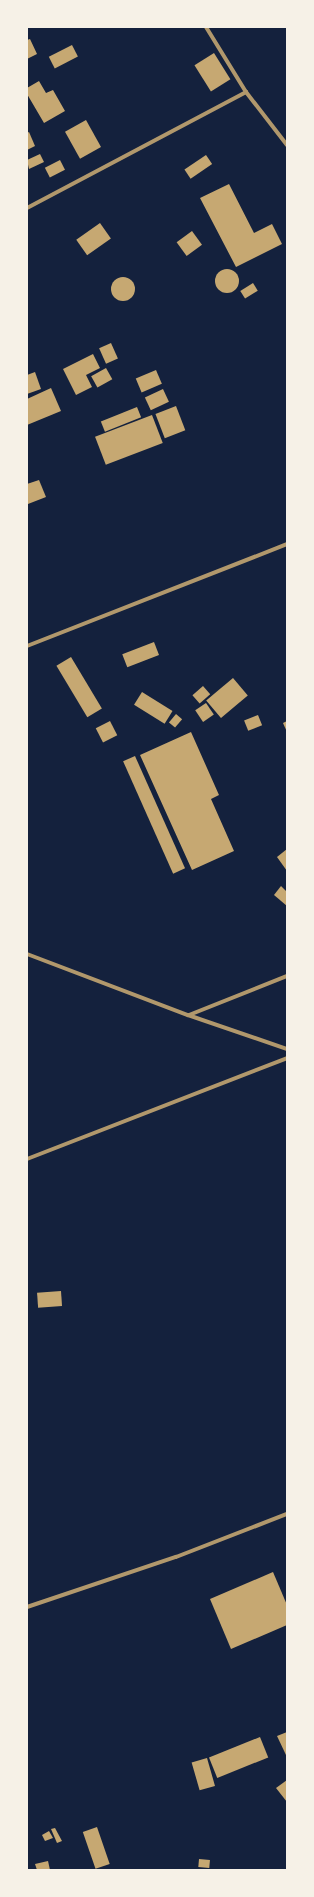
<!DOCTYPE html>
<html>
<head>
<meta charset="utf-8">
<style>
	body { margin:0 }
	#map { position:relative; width:314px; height:1897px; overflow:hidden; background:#14213d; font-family:"DM Sans",sans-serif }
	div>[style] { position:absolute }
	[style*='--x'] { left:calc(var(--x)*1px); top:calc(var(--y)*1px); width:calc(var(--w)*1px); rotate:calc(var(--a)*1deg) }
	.building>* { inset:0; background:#c6a872; transform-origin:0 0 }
	.round { border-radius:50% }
	.minor>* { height:4px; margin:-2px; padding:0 2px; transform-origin:2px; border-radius:2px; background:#b1986c }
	span { translate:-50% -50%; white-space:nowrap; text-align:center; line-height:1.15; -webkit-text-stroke:3px #f6f1e7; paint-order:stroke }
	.frame { position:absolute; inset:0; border:28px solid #f6f1e7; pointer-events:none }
</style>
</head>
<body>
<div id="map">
	<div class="building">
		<div style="clip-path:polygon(30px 39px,37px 54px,27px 59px,27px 40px)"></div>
		<div style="left:72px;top:45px;width:13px;height:26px;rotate:63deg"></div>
		<div style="left:214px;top:53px;width:31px;height:23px;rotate:58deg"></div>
		<div style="clip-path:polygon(39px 81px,46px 93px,53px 90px,65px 111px,44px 123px,27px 94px,27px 88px)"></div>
		<div style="left:86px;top:120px;width:31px;height:24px;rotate:61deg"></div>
		<div style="clip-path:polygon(29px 132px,35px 146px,27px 150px,27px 133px)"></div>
		<div style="clip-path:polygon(40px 154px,44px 162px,29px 169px,27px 160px)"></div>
		<div style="left:206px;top:155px;width:11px;height:26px;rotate:56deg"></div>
		<div style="left:60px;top:160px;width:11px;height:17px;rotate:63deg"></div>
		<div style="clip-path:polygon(229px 184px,254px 233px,272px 224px,282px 244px,236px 267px,200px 198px)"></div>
		<div style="left:100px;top:223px;width:19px;height:29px;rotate:55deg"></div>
		<div style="left:192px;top:231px;width:17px;height:19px;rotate:54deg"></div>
		<div class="round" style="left:215px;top:269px;width:24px;height:24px"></div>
		<div class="round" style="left:111px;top:277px;width:24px;height:24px"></div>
		<div style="left:253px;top:283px;width:9px;height:15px;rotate:58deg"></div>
		<div style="left:111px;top:343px;width:17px;height:13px;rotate:66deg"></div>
		<div style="clip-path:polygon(93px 354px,100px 368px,86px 375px,92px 387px,76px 395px,63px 369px)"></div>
		<div style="left:106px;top:368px;width:13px;height:17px;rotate:61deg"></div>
		<div style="left:156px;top:370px;width:15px;height:22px;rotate:67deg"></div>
		<div style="clip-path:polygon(35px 372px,41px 389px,27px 394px,27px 375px)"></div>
		<div style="clip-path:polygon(51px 388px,61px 411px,27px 425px,27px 399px)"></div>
		<div style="left:163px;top:389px;width:14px;height:20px;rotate:65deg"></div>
		<div style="left:176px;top:406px;width:26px;height:22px;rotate:69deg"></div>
		<div style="left:137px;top:407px;width:11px;height:39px;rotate:68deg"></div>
		<div style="left:152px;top:415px;width:30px;height:61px;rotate:69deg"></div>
		<div style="clip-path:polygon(39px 480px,46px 497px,28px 504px,27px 484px)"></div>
		<div style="left:154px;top:642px;width:14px;height:34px;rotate:69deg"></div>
		<div style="left:71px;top:657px;width:60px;height:17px;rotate:59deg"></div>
		<div style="left:233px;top:678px;width:23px;height:35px;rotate:50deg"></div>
		<div style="left:203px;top:686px;width:11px;height:14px;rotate:49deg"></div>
		<div style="left:142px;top:692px;width:36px;height:15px;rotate:32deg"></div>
		<div style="left:206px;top:703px;width:14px;height:13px;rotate:56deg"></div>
		<div style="left:176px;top:714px;width:8px;height:11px;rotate:40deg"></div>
		<div style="left:258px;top:715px;width:11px;height:15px;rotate:68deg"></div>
		<div style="left:110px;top:721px;width:16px;height:16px;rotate:63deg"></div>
		<div style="clip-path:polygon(287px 721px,287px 732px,283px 723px)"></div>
		<div style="clip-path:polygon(191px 732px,219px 795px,211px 799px,234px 851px,192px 870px,140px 755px)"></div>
		<div style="left:135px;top:756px;width:123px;height:13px;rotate:66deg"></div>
		<div style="clip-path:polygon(287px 849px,287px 871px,277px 857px)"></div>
		<div style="clip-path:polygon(281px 886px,287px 892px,287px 906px,274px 895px)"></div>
		<div style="left:61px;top:1291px;width:15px;height:24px;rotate:86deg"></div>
		<div style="clip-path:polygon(273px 1572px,287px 1605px,287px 1625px,231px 1649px,210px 1599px)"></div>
		<div style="clip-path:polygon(287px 1732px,287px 1754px,286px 1755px,277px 1736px)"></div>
		<div style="left:260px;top:1737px;width:22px;height:55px;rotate:68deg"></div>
		<div style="left:207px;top:1758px;width:29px;height:16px;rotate:74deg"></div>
		<div style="clip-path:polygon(287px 1780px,287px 1802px,276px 1788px)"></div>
		<div style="left:97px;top:1827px;width:39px;height:15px;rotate:71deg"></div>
		<div style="clip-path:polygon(55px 1828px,62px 1841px,57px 1843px,51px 1829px)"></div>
		<div style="clip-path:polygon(49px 1831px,53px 1838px,45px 1841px,42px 1835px)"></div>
		<div style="left:199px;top:1859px;width:11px;height:8px;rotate:5deg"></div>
		<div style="clip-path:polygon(48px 1861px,50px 1870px,37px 1870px,35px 1864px)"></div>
	</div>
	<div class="minor">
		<div style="--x:206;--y:27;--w:76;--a:58.4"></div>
		<div style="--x:246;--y:92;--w:67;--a:52.3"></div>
		<div style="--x:27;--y:208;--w:248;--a:-27.9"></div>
		<div style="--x:27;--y:646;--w:279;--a:-21.4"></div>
		<div style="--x:27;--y:954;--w:172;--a:20.8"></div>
		<div style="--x:188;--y:1015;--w:105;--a:19"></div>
		<div style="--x:189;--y:1015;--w:105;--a:-21.7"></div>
		<div style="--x:27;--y:1159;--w:279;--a:-21.2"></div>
		<div style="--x:27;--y:1607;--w:157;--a:-18.6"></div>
		<div style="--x:176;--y:1557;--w:119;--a:-21.2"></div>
	</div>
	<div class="frame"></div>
</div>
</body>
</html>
